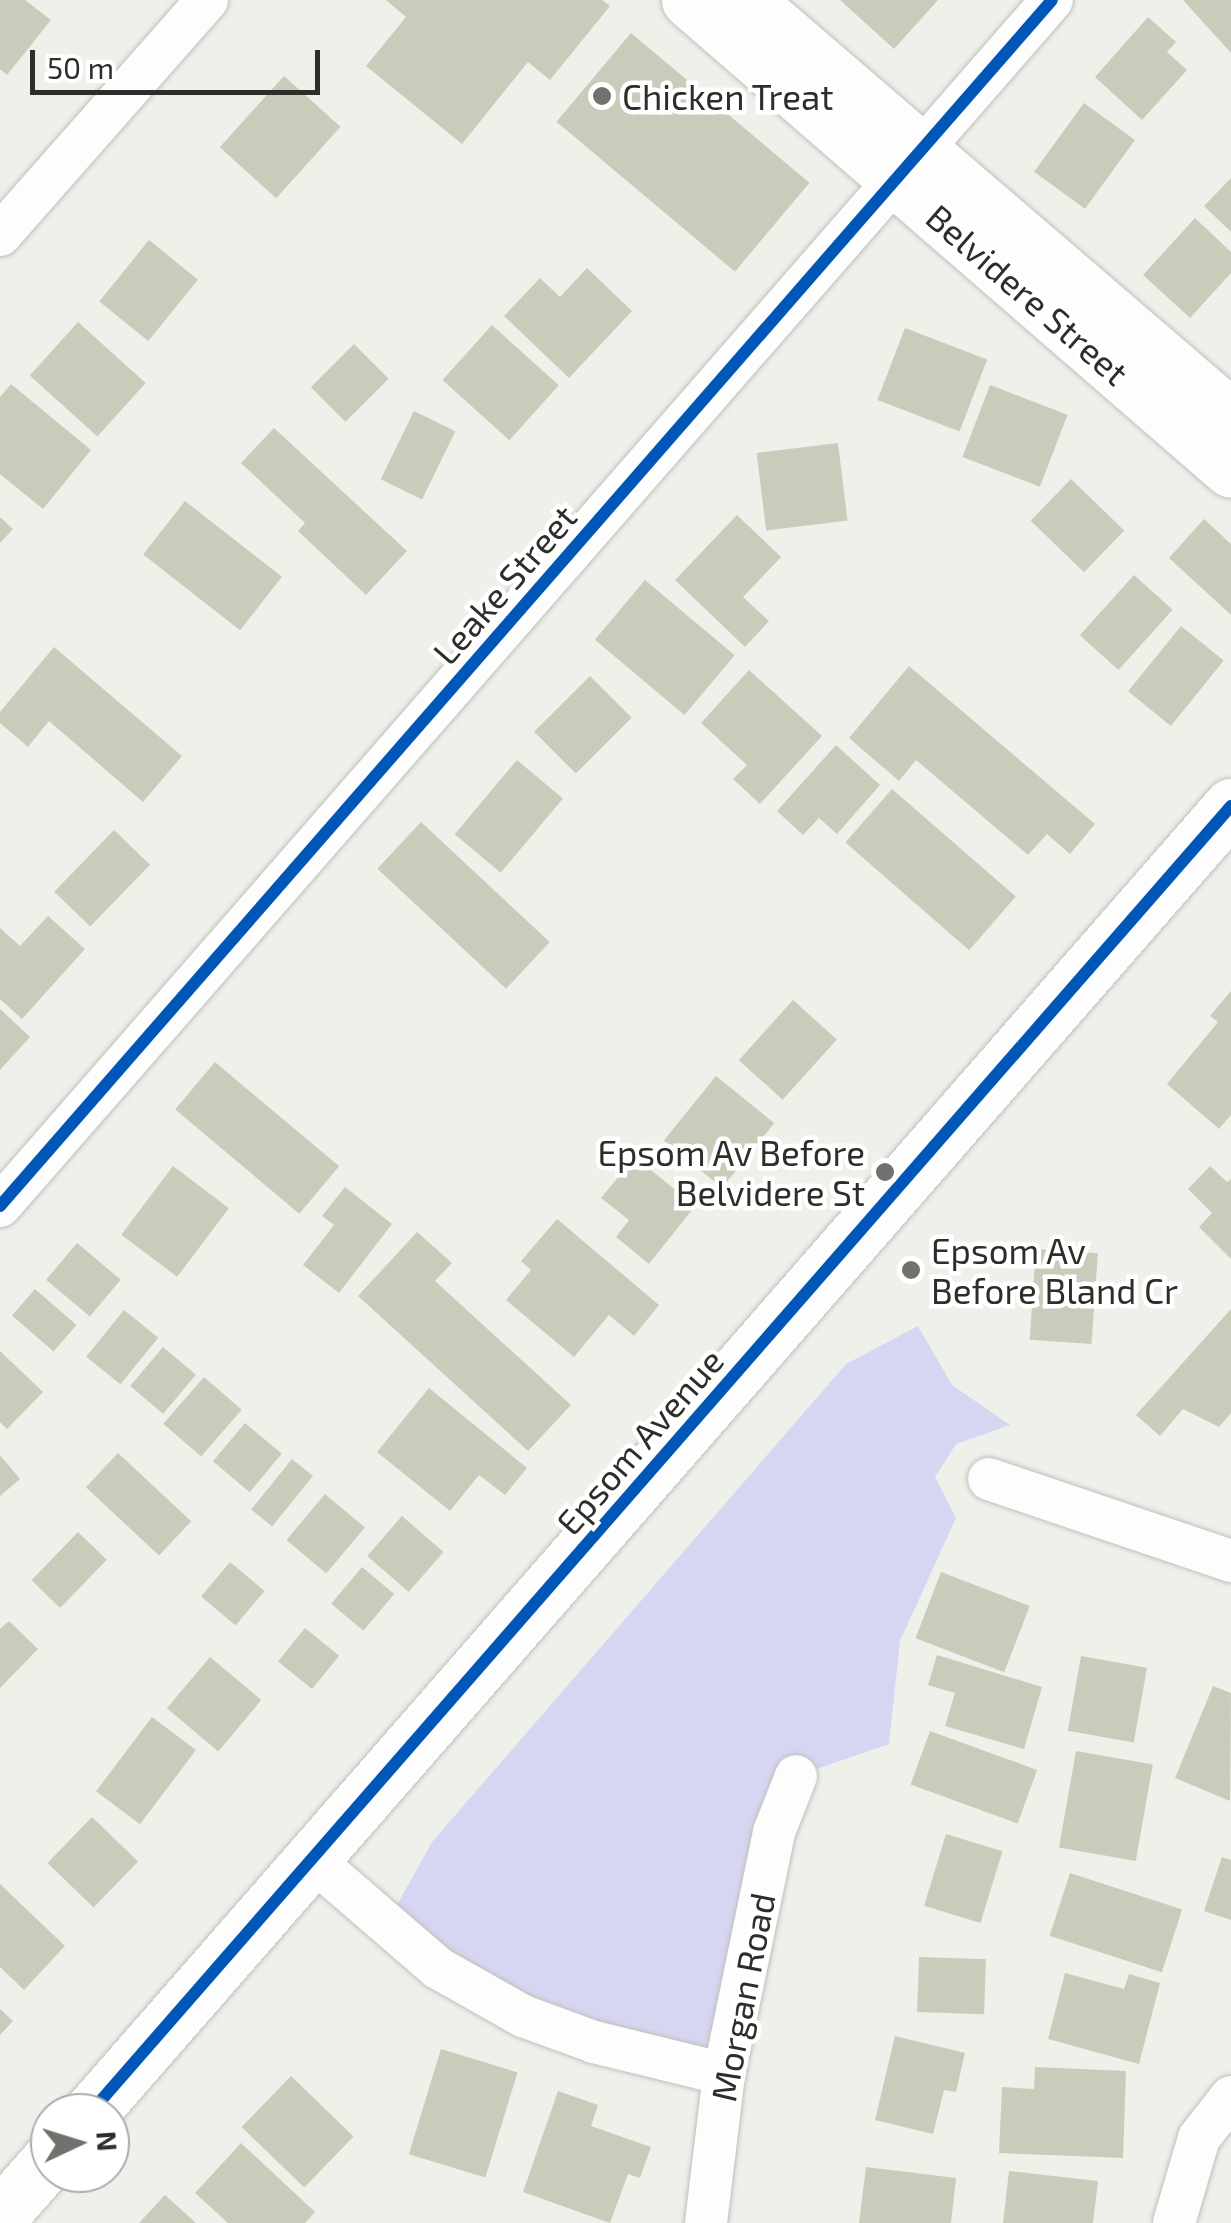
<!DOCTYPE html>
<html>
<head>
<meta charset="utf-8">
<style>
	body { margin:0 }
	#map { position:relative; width:1231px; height:2223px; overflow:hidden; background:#eef0ea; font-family:"Exo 2",sans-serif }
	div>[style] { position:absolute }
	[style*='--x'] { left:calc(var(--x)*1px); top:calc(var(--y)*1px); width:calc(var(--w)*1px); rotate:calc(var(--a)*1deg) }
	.green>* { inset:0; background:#d7d6f2 }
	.building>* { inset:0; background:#c8cdbb; transform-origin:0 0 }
	.roads { filter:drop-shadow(0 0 2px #bfc0bc) drop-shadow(0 0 2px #bfc0bc) }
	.street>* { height:42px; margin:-21px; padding:0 21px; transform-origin:21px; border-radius:21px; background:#fcfdfc }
	.secondary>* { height:55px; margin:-27.5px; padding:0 27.5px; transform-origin:27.5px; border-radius:27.5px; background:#fcfdfc }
	.cycleway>* { height:12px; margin:-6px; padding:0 6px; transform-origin:6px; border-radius:6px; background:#0057b8 }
	.dots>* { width:28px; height:28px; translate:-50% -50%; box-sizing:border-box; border:5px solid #fff; border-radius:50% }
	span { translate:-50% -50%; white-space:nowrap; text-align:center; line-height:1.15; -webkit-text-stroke:9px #fff; paint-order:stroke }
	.poi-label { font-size:35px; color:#2c2e29 }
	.left { translate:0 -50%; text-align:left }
	.right { translate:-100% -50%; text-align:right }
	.street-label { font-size:35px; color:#2c2e29 }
	.north { position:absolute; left:30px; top:2093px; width:100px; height:100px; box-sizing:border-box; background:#fff; border:2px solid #ababa9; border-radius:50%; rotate:86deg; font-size:28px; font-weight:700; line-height:40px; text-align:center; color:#2c2e29 }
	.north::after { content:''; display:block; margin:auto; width:35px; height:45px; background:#70726d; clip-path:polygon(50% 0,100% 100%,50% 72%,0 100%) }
	.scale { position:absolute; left:30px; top:50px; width:290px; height:45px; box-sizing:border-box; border:5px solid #2c2e29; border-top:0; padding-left:12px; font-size:30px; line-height:35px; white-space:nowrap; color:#2c2e29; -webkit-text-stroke:8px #fff; paint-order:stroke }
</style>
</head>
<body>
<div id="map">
	<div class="green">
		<div style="clip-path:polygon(918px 1326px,952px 1385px,1010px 1425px,956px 1444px,935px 1477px,956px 1518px,900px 1641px,889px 1744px,796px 1776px,724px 2074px,594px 2042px,387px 1923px,432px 1842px,846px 1364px)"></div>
	</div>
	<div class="building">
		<div style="clip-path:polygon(0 0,25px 0,51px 20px,7px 75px,0 69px)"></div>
		<div style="clip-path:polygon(386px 0,602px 0,610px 6px,550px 80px,528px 62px,462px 144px,366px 66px,406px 17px)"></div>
		<div style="clip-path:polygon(840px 0,938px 0,894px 49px)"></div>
		<div style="clip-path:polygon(1183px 0,1231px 0,1231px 53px)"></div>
		<div style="clip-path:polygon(1148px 17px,1176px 42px,1167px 52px,1187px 70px,1142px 120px,1095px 77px)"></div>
		<div style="left:631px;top:33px;width:233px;height:116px;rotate:40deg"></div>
		<div style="left:284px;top:76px;width:76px;height:96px;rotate:42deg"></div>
		<div style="left:1084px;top:103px;width:63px;height:85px;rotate:36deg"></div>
		<div style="clip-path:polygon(1231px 178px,1231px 232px,1204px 206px)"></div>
		<div style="clip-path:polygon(1195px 218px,1231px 252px,1231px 273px,1190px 318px,1143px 275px)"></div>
		<div style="left:149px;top:240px;width:63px;height:79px;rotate:39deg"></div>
		<div style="clip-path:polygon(587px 268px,632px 311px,569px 378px,504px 316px,540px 278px,560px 297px)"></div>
		<div style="left:78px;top:322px;width:91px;height:72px;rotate:42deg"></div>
		<div style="left:492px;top:325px;width:90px;height:74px;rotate:42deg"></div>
		<div style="left:905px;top:328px;width:88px;height:77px;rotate:21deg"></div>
		<div style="left:354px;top:344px;width:49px;height:61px;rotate:45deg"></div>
		<div style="clip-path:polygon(11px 384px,91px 450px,43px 509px,0 474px,0 397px)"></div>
		<div style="left:990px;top:385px;width:83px;height:77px;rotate:21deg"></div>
		<div style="left:414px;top:411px;width:46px;height:76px;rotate:26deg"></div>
		<div style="clip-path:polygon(274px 428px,407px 551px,366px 595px,298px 531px,305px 523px,241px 463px)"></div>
		<div style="left:838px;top:443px;width:78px;height:82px;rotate:83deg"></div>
		<div style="left:1071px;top:479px;width:74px;height:58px;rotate:44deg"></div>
		<div style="left:185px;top:501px;width:123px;height:68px;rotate:38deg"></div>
		<div style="clip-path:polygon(737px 515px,781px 557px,743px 597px,769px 621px,745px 647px,675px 580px)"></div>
		<div style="clip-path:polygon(0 517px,13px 529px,0 543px)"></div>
		<div style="clip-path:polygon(1204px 519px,1231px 544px,1231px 615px,1169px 558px)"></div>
		<div style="left:1134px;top:575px;width:52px;height:81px;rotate:42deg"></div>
		<div style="left:645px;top:580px;width:117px;height:78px;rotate:40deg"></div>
		<div style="left:1181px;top:626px;width:55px;height:84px;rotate:39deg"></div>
		<div style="clip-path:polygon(54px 647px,182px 756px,143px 802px,49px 721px,28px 747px,0 723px,0 712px)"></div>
		<div style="clip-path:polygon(909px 666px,1095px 824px,1070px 854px,1047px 834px,1028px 855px,916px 760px,899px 781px,849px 738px)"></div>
		<div style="clip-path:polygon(749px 670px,822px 736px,760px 804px,733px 779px,747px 765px,701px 723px)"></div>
		<div style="left:590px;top:676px;width:59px;height:79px;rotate:45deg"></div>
		<div style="clip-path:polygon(836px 745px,880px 785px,837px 834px,819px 818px,803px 835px,777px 811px)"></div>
		<div style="left:517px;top:760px;width:60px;height:97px;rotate:40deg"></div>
		<div style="left:892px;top:789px;width:164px;height:71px;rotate:41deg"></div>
		<div style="left:421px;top:822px;width:176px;height:64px;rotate:43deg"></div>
		<div style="left:114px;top:830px;width:50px;height:86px;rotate:44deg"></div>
		<div style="clip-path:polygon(48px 916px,85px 949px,22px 1019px,0 999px,0 928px,20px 946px)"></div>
		<div style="clip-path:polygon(1231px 991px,1231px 1115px,1219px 1129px,1167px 1084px,1218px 1022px,1210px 1016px)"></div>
		<div style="left:793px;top:1000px;width:59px;height:81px;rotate:42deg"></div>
		<div style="clip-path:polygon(0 1009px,30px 1037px,0 1070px)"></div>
		<div style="left:215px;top:1062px;width:162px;height:62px;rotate:40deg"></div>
		<div style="left:716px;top:1076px;width:75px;height:83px;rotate:39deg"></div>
		<div style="clip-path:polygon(635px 1157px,695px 1206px,649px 1264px,616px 1237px,629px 1220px,601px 1198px)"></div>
		<div style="left:173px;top:1166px;width:70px;height:86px;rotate:37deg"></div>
		<div style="clip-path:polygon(1210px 1166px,1227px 1182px,1231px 1179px,1231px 1259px,1199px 1227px,1212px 1213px,1188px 1189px)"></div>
		<div style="clip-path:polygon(345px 1187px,392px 1224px,339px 1293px,303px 1265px,334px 1225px,322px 1216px)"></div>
		<div style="clip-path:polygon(557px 1219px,659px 1305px,634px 1336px,609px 1315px,574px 1357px,506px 1300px,531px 1270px,521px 1261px)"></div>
		<div style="clip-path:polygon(417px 1232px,452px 1263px,435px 1281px,571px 1405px,528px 1451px,358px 1296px)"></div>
		<div style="left:77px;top:1243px;width:57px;height:48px;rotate:40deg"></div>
		<div style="left:1036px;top:1249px;width:62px;height:91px;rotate:4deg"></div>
		<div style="left:35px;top:1289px;width:55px;height:35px;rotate:41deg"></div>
		<div style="clip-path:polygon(1231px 1309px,1231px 1413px,1219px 1427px,1183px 1409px,1160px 1436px,1136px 1415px)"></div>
		<div style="left:124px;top:1310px;width:44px;height:60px;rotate:39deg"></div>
		<div style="left:163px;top:1347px;width:43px;height:51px;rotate:40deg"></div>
		<div style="clip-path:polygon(0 1351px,43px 1392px,7px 1429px,0 1422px)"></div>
		<div style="left:204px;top:1377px;width:50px;height:62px;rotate:41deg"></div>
		<div style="clip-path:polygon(429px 1388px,527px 1468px,505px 1495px,479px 1475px,450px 1511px,377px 1452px)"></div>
		<div style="left:245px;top:1423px;width:48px;height:50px;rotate:40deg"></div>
		<div style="left:118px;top:1453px;width:100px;height:47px;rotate:43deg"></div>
		<div style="clip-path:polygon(0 1455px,20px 1479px,0 1496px)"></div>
		<div style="left:292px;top:1459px;width:27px;height:65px;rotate:39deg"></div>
		<div style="left:325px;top:1494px;width:52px;height:60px;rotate:40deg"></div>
		<div style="left:402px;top:1516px;width:55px;height:53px;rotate:41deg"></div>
		<div style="left:78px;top:1532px;width:40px;height:67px;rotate:44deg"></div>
		<div style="left:230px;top:1562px;width:45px;height:45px;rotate:40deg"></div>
		<div style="left:362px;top:1567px;width:42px;height:48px;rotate:40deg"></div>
		<div style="left:941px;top:1572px;width:95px;height:71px;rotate:21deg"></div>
		<div style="clip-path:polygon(9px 1621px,38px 1649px,0 1688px,0 1629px)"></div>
		<div style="left:305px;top:1628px;width:44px;height:43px;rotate:39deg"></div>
		<div style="clip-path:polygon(937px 1655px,1042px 1687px,1024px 1749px,945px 1726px,955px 1693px,928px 1685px)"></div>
		<div style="left:1081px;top:1656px;width:67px;height:76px;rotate:10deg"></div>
		<div style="left:210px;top:1657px;width:67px;height:67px;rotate:40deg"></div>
		<div style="clip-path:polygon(1213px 1686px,1231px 1693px,1230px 1801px,1175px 1778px)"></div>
		<div style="left:152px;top:1717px;width:55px;height:93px;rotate:37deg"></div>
		<div style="left:930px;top:1731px;width:114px;height:57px;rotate:20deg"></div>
		<div style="left:1076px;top:1751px;width:78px;height:98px;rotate:10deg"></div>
		<div style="left:92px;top:1817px;width:64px;height:64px;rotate:44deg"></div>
		<div style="left:946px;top:1834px;width:59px;height:75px;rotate:17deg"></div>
		<div style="clip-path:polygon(1222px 1857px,1231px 1860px,1231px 1920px,1204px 1911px)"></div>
		<div style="left:1070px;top:1873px;width:118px;height:66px;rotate:18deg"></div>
		<div style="clip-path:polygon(0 1884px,65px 1946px,24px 1990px,0 1967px)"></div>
		<div style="left:919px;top:1957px;width:67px;height:55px;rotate:2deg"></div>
		<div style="clip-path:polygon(1065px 1973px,1124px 1989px,1129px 1974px,1160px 1983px,1139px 2064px,1048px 2039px)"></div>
		<div style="clip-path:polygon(0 2009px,13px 2021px,0 2035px)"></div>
		<div style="clip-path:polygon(895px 2036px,965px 2053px,956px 2092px,944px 2090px,933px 2134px,875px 2120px)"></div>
		<div style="left:441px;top:2049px;width:80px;height:110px;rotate:17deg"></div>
		<div style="clip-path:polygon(1035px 2067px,1126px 2071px,1123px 2158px,999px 2153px,1002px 2087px,1034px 2089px)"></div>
		<div style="left:291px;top:2076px;width:87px;height:71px;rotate:44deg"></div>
		<div style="clip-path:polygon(558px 2091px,598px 2105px,591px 2126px,651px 2147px,640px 2178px,628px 2174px,610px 2223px,523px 2192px)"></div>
		<div style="clip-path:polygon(241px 2143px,315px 2212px,305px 2223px,228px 2223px,195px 2193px)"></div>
		<div style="clip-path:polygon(866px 2167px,956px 2178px,951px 2223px,859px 2223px)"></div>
		<div style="clip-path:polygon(1009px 2171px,1098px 2181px,1093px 2223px,1003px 2223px)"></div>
		<div style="clip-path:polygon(165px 2195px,196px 2223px,139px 2223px)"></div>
	</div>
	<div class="roads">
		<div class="street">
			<div style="--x:0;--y:235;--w:313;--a:-48.6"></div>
			<div style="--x:0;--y:1206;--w:1600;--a:-48.9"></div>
			<div style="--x:989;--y:1479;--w:256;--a:18.7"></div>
			<div style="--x:313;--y:1860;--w:165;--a:40.8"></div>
			<div style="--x:438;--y:1968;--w:98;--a:29.5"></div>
			<div style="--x:523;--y:2016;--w:76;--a:20.1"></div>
			<div style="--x:594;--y:2042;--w:134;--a:13.8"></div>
			<div style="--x:706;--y:2223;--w:150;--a:-83.1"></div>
			<div style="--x:724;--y:2074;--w:247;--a:-78.3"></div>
			<div style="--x:774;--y:1832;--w:60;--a:-68.6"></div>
			<div style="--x:1174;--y:2223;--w:89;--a:-73.6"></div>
			<div style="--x:1199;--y:2138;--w:52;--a:-52"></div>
		</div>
		<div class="secondary">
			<div style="--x:689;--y:0;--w:717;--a:40.93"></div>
			<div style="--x:746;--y:0;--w:640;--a:40.69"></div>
			<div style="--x:90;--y:2113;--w:1735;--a:-48.88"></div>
			<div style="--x:0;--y:2216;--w:76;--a:-48.7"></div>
		</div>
	</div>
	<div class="cycleway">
		<div style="--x:0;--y:1206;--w:1600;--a:-48.9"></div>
		<div style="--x:90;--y:2113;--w:1735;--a:-48.88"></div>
	</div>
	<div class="dots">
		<div style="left:602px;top:96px;background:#70726d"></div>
		<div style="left:885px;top:1172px;background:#70726d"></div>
		<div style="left:911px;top:1270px;background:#70726d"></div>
	</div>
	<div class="poi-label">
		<span class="left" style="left:622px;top:96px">Chicken Treat</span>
		<span class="right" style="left:865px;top:1172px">Epsom Av Before<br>Belvidere St</span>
		<span class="left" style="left:931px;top:1270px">Epsom Av<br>Before Bland Cr</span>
	</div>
	<div class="street-label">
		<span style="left:1028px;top:294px;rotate:41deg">Belvidere Street</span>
		<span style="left:504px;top:584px;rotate:-49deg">Leake Street</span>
		<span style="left:639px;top:1441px;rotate:-49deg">Epsom Avenue</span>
		<span style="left:742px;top:1997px;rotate:-79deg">Morgan Road</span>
	</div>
	<div class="north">N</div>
	<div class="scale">50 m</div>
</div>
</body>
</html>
